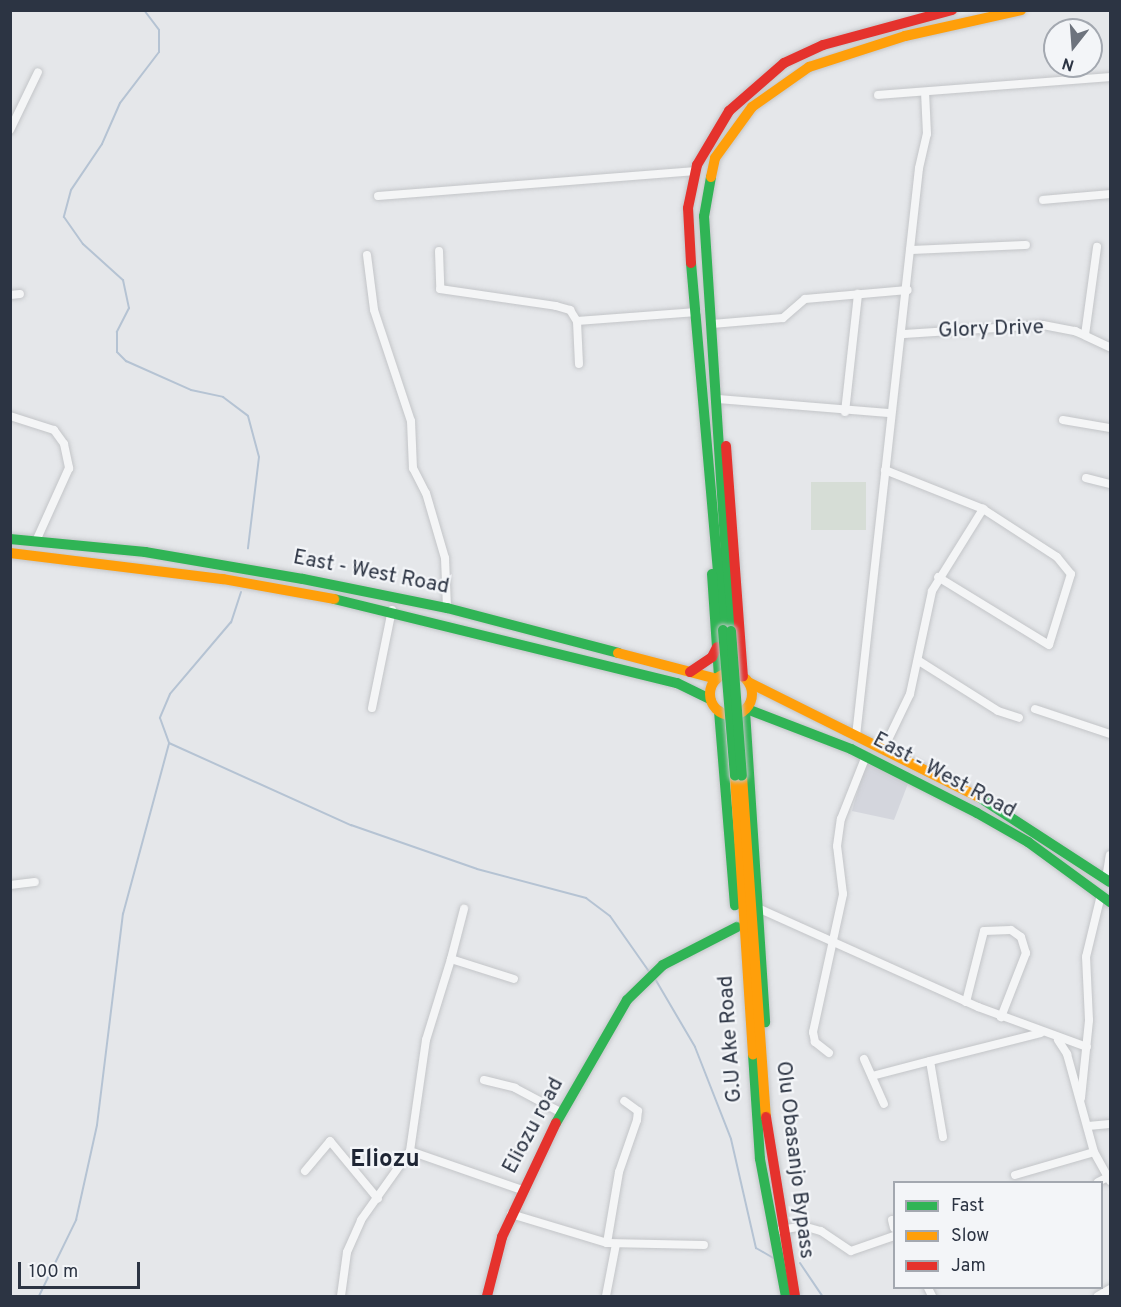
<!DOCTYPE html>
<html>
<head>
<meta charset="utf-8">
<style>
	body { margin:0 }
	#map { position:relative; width:1121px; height:1307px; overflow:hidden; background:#e5e7ea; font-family:Overpass,sans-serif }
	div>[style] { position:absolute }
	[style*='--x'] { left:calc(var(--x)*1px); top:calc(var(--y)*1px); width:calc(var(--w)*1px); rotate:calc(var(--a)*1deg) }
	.built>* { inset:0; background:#d4d6dd }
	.green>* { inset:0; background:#d6ddd6; transform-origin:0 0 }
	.stream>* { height:2px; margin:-1px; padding:0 1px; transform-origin:1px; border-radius:1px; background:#b5c3d3 }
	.roads { filter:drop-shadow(0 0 2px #c3c5c8) drop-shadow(0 0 2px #c3c5c8) }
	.street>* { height:8px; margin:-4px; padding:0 4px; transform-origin:4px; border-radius:4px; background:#f4f5f6 }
	.fast>* { height:10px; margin:-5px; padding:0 5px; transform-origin:5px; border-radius:5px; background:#30b455 }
	.slow>* { height:10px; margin:-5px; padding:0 5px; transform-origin:5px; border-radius:5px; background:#ff9f0a }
	.slow>.ring { margin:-5px; padding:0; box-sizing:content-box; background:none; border:10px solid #ff9f0a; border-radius:50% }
	.jam>* { height:10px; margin:-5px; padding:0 5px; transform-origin:5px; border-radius:5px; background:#e5322d }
	.bridges { filter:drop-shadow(0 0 2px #c3c5c8) drop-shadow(0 0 2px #c3c5c8) }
	.fast-bridge>* { height:10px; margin:-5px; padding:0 5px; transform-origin:5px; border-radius:5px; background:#30b455 }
	span { translate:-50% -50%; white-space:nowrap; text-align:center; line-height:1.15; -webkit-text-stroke:4.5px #f3f5f8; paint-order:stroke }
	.street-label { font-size:21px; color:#2c3443 }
	.quarter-label { font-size:24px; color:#1e2534; font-weight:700 }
	.frame { position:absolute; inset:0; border:12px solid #2c3443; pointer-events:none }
	.legend { position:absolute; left:893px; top:1181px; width:210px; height:108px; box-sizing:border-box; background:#f3f5f8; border:2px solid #a3a8b0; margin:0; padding:8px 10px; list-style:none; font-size:18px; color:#2c3443 }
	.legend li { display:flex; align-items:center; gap:12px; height:30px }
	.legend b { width:30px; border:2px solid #a3a8b0 }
	.north { position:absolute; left:1043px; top:18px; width:60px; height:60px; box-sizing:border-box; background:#f3f5f8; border:2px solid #a3a8b0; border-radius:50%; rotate:197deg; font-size:16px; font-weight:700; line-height:24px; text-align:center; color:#2c3443 }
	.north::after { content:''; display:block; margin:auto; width:21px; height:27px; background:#6d737d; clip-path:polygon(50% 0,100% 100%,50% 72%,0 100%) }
	.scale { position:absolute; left:18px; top:1262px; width:122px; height:27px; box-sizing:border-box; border:3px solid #2c3443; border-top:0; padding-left:8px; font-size:18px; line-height:21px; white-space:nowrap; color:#2c3443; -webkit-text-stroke:4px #f3f5f8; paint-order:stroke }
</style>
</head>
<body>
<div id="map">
	<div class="built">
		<div style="clip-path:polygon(866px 761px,909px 781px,894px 820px,852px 811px)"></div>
	</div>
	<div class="green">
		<div style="left:866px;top:482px;width:48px;height:55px;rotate:90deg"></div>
	</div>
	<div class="stream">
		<div style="--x:144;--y:10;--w:25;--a:53"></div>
		<div style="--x:159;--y:30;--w:22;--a:90"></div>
		<div style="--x:159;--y:52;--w:64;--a:127.4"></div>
		<div style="--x:120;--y:103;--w:45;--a:113.7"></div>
		<div style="--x:102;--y:144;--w:55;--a:124"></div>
		<div style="--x:71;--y:190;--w:28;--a:105"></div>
		<div style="--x:64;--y:217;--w:33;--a:55"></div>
		<div style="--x:83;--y:244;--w:54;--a:42"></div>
		<div style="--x:123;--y:280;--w:29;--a:78"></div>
		<div style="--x:129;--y:308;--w:27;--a:117"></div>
		<div style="--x:117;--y:332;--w:20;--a:90"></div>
		<div style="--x:117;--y:352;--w:13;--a:45"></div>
		<div style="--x:126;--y:361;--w:71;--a:24"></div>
		<div style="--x:191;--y:390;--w:33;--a:12"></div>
		<div style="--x:223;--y:397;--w:31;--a:37"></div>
		<div style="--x:248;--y:416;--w:42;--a:75"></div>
		<div style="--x:259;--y:457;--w:92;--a:96.9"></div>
		<div style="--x:241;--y:592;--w:32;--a:108"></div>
		<div style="--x:231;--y:622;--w:94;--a:130.3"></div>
		<div style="--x:170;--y:694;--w:26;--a:113"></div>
		<div style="--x:160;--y:718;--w:27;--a:70"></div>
		<div style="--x:169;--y:743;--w:200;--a:24.3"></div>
		<div style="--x:351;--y:825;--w:133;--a:19.2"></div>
		<div style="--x:477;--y:869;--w:113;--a:14.9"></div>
		<div style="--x:586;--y:898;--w:30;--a:37"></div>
		<div style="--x:610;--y:916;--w:70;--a:54.9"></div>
		<div style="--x:654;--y:977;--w:81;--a:59.6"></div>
		<div style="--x:695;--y:1047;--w:99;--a:68.6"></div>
		<div style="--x:731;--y:1139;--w:112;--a:77.1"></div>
		<div style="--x:756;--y:1248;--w:20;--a:30"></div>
		<div style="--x:800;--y:1263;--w:40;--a:56"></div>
		<div style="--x:39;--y:1296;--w:85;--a:-64"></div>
		<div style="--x:76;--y:1220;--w:97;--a:-77.5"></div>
		<div style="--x:97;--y:1125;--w:213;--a:-83"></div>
		<div style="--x:123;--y:914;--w:177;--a:-74.9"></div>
	</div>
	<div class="roads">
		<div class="street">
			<div style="--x:878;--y:95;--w:233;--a:-4.4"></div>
			<div style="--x:10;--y:130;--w:64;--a:-64.2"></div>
			<div style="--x:378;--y:196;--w:319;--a:-4.5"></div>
			<div style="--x:1043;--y:200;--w:67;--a:-5.1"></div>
			<div style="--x:910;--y:250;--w:116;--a:-2.5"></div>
			<div style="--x:439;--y:251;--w:38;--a:88"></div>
			<div style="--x:440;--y:289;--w:117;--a:8.3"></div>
			<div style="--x:556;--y:306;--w:15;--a:16"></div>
			<div style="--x:570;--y:310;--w:13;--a:58"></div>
			<div style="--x:367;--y:255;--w:55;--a:82.7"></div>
			<div style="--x:374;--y:310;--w:117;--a:71.6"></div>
			<div style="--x:411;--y:421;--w:47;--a:87.6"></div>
			<div style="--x:413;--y:468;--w:28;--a:63"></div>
			<div style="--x:426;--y:493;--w:68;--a:73.7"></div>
			<div style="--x:445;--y:558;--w:50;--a:87.7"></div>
			<div style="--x:10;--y:295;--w:10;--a:-6"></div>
			<div style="--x:712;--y:324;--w:71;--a:-4.8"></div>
			<div style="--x:783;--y:318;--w:29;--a:-41"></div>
			<div style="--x:805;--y:299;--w:103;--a:-5"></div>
			<div style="--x:904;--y:334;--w:139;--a:-3.7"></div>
			<div style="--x:1043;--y:325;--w:33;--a:11"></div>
			<div style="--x:1075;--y:331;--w:38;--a:25"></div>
			<div style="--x:1085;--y:335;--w:89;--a:-82.2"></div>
			<div style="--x:579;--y:364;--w:43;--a:-92.7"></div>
			<div style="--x:577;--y:321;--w:120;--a:-4.3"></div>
			<div style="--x:719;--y:399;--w:172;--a:4.7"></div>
			<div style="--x:845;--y:412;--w:119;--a:-83.7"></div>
			<div style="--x:10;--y:416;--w:46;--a:17.7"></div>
			<div style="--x:54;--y:430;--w:17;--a:54"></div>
			<div style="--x:64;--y:444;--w:25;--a:78"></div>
			<div style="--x:69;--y:468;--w:80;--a:114.3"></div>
			<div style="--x:1063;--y:420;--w:48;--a:9.7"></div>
			<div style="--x:885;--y:470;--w:105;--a:21.7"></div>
			<div style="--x:983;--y:509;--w:88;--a:33"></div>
			<div style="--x:1057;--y:557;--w:22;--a:51"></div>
			<div style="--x:1071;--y:574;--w:74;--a:107.2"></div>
			<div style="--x:1049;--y:645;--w:130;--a:-148.5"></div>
			<div style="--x:1086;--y:478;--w:25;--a:14"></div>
			<div style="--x:919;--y:661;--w:93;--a:32.3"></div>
			<div style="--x:998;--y:711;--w:22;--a:18"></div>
			<div style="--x:372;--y:708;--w:100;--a:-78.5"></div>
			<div style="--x:1035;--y:709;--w:79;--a:18.4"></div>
			<div style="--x:856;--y:736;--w:571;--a:-83.67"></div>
			<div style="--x:919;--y:168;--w:35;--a:-77"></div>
			<div style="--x:927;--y:134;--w:42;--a:-92.7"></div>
			<div style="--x:884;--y:748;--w:60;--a:-64.3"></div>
			<div style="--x:910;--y:694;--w:105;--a:-77.9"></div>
			<div style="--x:932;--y:591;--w:97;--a:-58.1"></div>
			<div style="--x:1106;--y:879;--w:24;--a:-81"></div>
			<div style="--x:10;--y:885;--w:25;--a:-7"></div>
			<div style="--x:760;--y:909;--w:239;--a:24.2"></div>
			<div style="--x:978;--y:1007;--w:116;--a:20.2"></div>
			<div style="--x:451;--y:959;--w:52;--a:-75.4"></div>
			<div style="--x:966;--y:1002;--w:73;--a:-75.8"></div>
			<div style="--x:984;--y:931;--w:27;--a:-2"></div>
			<div style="--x:1011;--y:930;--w:12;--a:35"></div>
			<div style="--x:1021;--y:937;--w:17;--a:73"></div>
			<div style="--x:1026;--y:953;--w:69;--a:111.3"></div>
			<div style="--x:1058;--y:1040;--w:17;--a:57"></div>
			<div style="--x:1067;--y:1054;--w:102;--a:74.6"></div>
			<div style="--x:1094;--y:1152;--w:33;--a:61"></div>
			<div style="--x:829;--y:1053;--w:18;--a:-142"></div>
			<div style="--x:815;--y:1042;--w:10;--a:-101"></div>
			<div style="--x:813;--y:1032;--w:141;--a:-77.7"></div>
			<div style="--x:843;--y:894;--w:48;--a:-97.1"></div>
			<div style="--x:837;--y:846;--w:27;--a:-82"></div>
			<div style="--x:841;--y:819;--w:68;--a:-68.4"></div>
			<div style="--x:864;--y:1059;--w:49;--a:66"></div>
			<div style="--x:872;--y:1076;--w:60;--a:-14.5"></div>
			<div style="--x:484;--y:1080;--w:32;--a:14"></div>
			<div style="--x:515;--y:1088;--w:53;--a:28"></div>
			<div style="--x:1081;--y:1098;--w:78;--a:-84.1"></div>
			<div style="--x:1089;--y:1020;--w:63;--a:-92.7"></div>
			<div style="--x:1086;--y:957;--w:64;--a:-76.4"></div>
			<div style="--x:1088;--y:1126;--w:22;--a:-5"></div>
			<div style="--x:943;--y:1137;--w:77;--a:-99.7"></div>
			<div style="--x:930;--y:1061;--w:114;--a:-14.2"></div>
			<div style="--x:410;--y:1151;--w:119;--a:19.2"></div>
			<div style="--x:305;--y:1171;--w:39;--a:-50"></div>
			<div style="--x:330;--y:1141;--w:75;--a:50.4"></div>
			<div style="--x:1015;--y:1175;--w:82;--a:-16.2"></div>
			<div style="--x:1098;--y:1182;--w:11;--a:-27"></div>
			<div style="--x:511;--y:1214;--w:100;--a:16.8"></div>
			<div style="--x:607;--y:1243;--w:97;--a:1.2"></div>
			<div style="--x:892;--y:1220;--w:8;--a:76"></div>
			<div style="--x:781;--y:1230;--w:22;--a:-10"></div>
			<div style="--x:803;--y:1226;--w:19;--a:16"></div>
			<div style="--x:821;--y:1231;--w:36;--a:34"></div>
			<div style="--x:851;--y:1251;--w:46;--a:-19.2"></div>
			<div style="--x:607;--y:1243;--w:72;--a:-80.4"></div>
			<div style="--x:619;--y:1172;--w:55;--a:-70.9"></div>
			<div style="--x:637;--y:1120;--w:9;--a:-84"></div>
			<div style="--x:638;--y:1111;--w:17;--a:-144"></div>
			<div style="--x:928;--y:1288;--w:9;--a:63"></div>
			<div style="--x:341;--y:1296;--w:44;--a:-82.2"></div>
			<div style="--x:347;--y:1252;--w:35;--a:-66"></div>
			<div style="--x:361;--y:1220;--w:85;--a:-54.6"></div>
			<div style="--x:410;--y:1151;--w:112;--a:-81.8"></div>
			<div style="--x:426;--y:1040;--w:85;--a:-72.8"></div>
			<div style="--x:451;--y:959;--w:66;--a:17.6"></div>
			<div style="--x:606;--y:1296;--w:53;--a:-79.1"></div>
			<div style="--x:1098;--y:1296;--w:14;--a:-30"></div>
		</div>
		<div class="fast">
			<div style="--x:711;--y:177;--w:40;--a:100"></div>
			<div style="--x:704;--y:216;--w:416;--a:86.3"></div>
			<div style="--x:691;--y:263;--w:368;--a:85"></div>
			<div style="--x:10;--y:539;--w:136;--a:5.5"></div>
			<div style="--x:145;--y:552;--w:160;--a:9.7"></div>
			<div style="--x:303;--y:579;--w:147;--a:11.4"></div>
			<div style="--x:447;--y:608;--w:177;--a:14.7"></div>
			<div style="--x:712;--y:574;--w:102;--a:86.1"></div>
			<div style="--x:334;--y:599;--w:353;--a:13.8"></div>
			<div style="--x:677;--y:683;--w:37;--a:26"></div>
			<div style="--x:747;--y:709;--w:111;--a:21"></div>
			<div style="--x:851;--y:749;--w:141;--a:26.9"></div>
			<div style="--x:977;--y:813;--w:59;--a:29.6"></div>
			<div style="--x:1028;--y:842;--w:102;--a:36.2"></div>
			<div style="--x:719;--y:711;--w:195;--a:85.3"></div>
			<div style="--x:745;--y:711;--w:312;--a:86.3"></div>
			<div style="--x:979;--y:797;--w:156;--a:33"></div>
			<div style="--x:753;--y:1054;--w:105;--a:86.2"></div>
			<div style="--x:760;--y:1159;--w:139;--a:79.3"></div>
			<div style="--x:556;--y:1123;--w:142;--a:-60"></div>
			<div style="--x:627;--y:1000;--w:50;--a:-44.2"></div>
			<div style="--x:663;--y:965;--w:83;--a:-27.2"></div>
		</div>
		<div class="slow">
			<div style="--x:711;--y:177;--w:19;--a:-78"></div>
			<div style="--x:715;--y:158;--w:63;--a:-54"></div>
			<div style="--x:752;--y:107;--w:70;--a:-35.1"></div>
			<div style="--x:809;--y:67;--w:101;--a:-17.9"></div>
			<div style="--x:905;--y:36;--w:119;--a:-12.6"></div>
			<div style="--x:10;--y:553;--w:215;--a:7"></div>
			<div style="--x:223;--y:579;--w:113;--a:10.2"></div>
			<div style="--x:618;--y:653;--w:102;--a:14.7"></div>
			<div class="ring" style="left:710px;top:673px;width:32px;height:32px"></div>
			<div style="--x:750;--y:683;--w:256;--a:26.5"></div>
			<div style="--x:735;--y:776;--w:279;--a:86.3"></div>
			<div style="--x:742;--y:776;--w:342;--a:86"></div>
		</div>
		<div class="jam">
			<div style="--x:691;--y:263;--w:55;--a:-93.1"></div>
			<div style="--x:688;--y:208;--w:44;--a:-78.2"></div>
			<div style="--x:697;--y:165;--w:63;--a:-59.3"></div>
			<div style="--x:729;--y:111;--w:73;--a:-41.1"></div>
			<div style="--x:784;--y:63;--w:43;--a:-24.8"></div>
			<div style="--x:823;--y:45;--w:134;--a:-15.2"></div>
			<div style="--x:726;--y:446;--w:231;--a:85.8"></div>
			<div style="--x:690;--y:672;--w:27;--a:-34"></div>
			<div style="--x:712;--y:657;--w:11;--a:-63"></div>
			<div style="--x:766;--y:1117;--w:181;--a:80.8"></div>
			<div style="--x:487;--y:1296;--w:61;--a:-75.7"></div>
			<div style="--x:502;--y:1237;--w:126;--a:-64.7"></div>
		</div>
	</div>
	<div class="bridges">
		<div class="fast-bridge">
			<div style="--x:723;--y:630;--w:146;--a:85.3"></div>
			<div style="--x:731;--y:631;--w:145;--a:85.7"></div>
		</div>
	</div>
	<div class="street-label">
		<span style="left:991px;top:330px;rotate:-2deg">Glory Drive</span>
		<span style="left:371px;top:573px;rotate:11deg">East - West Road</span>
		<span style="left:944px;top:776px;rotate:28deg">East - West Road</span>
		<span style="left:731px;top:1039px;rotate:-94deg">G.U Ake Road</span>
		<span style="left:534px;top:1126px;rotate:-62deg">Eliozu road</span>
		<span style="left:794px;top:1160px;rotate:83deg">Olu Obasanjo Bypass</span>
	</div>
	<div class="quarter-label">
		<span style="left:385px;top:1161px">Eliozu</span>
	</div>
	<div class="frame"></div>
	<ul class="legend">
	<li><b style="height:8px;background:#30b455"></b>Fast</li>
	<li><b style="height:8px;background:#ff9f0a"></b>Slow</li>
	<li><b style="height:8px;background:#e5322d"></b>Jam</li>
	</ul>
	<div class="north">N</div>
	<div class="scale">100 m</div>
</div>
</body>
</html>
